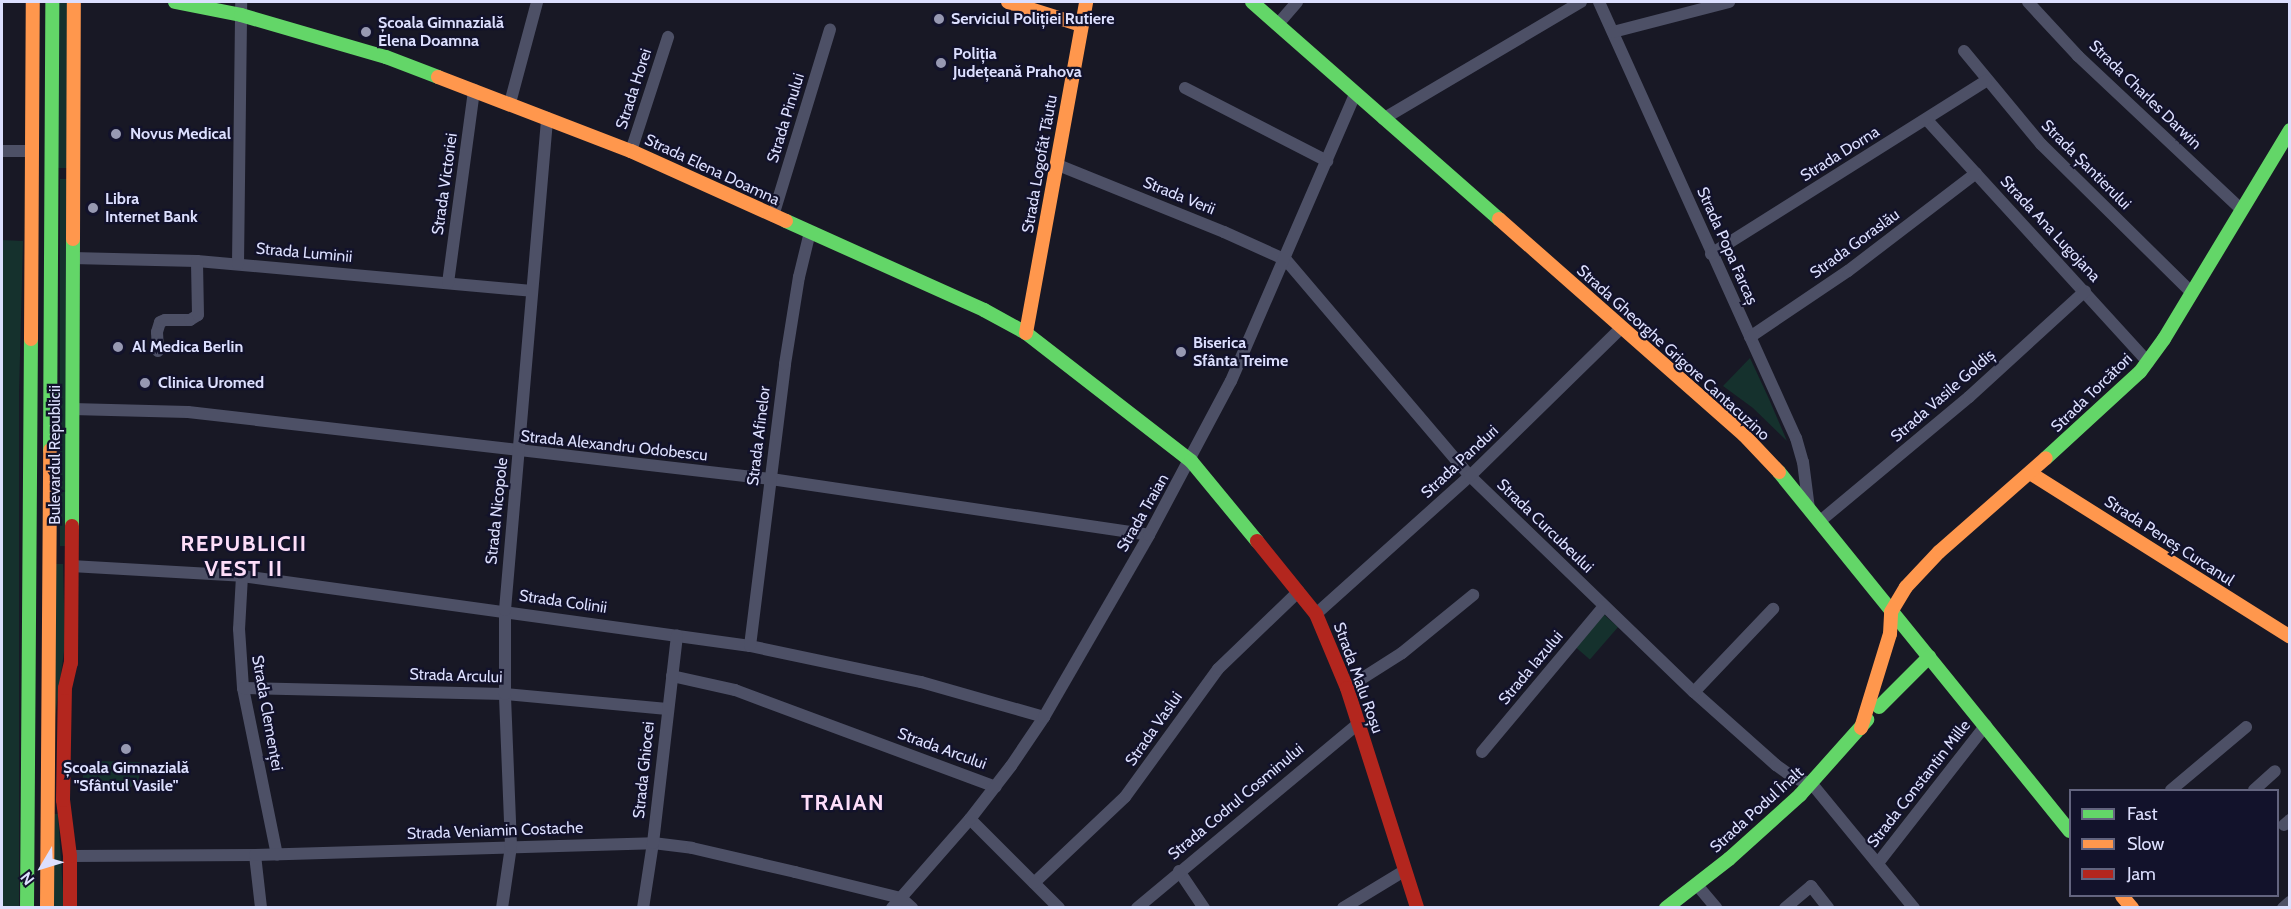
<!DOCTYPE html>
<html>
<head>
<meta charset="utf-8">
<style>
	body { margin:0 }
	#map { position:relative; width:2291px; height:909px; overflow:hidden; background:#181825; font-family:Cabin,sans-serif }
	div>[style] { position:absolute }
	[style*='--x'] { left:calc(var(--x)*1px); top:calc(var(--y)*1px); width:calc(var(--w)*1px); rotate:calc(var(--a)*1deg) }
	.green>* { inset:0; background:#15312d; transform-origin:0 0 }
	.street>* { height:12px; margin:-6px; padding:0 6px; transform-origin:6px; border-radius:6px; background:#4d5066 }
	.fast>* { height:14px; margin:-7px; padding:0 7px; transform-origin:7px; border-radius:7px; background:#63d668 }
	.slow>* { height:14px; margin:-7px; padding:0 7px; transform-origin:7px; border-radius:7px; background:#ff974d }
	.jam>* { height:14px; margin:-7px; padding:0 7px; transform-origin:7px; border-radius:7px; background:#b3261e }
	.dots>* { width:16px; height:16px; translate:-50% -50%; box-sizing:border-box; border:3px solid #12122b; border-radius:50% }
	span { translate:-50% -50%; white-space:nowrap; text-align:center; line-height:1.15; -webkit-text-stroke:4.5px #12122b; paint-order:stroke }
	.poi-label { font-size:16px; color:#dcdffe; font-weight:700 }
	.left { translate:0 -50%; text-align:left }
	.street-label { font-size:16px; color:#dcdffe }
	.district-label { font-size:22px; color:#fedef9; font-weight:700; letter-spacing:1.5px }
	.frame { position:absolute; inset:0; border:3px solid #dcdffe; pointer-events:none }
	.legend { position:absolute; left:2069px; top:789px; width:210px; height:108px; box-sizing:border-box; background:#12122b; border:2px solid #63647f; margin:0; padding:8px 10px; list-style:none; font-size:18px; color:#dcdffe }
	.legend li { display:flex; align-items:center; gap:12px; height:30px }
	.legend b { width:30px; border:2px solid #63647f }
	.north { position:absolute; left:12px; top:837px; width:60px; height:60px; -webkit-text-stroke:4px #12122b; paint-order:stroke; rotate:232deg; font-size:16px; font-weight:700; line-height:24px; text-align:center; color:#dcdffe }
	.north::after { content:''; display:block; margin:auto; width:21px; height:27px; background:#dcdffe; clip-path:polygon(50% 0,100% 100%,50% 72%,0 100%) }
</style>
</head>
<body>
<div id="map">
	<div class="green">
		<div style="left:57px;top:2px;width:11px;height:166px"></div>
		<div style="left:60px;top:179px;width:8px;height:367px"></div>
		<div style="clip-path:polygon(2px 240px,23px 241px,19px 393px,19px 907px,2px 908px)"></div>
		<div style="clip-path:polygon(1750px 358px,1769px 399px,1787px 441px,1753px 408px,1723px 386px)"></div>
		<div style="clip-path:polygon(55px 564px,63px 564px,65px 644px,52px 740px)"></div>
		<div style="left:1603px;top:614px;width:20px;height:43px;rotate:41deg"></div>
		<div style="clip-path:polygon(96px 761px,140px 762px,139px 781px,124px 792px,83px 791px,83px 772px,97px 772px)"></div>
		<div style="clip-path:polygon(54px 814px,58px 814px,64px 907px,54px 907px)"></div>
	</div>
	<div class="street">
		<div style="--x:1599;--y:2;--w:478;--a:65.7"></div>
		<div style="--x:1796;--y:438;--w:25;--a:74"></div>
		<div style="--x:1803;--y:462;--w:47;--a:82.7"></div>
		<div style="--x:2028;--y:2;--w:74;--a:47.2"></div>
		<div style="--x:2078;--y:56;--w:225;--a:43.2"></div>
		<div style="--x:1278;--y:24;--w:29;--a:-49"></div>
		<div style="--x:1613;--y:32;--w:120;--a:-14.5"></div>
		<div style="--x:1964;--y:51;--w:121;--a:50.4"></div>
		<div style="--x:2041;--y:144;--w:212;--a:44.6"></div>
		<div style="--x:1185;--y:88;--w:160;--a:27.2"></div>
		<div style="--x:510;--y:103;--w:105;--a:-75"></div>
		<div style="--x:1383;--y:119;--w:230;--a:-30.6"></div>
		<div style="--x:1927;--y:120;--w:328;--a:47.6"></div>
		<div style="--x:2;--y:151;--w:30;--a:0"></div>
		<div style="--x:631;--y:151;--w:120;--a:-72"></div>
		<div style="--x:1058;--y:165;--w:179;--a:22"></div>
		<div style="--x:1224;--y:232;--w:68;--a:24.3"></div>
		<div style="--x:1286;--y:260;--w:284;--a:49.6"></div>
		<div style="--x:1470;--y:476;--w:311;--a:44"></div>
		<div style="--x:1694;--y:692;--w:110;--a:41.7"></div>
		<div style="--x:1776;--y:765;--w:22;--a:36"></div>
		<div style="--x:1794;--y:778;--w:19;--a:18"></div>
		<div style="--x:1812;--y:784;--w:161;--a:50.6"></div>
		<div style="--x:773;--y:216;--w:195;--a:-73"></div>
		<div style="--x:1711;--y:254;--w:325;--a:-32.2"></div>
		<div style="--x:72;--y:258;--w:125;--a:1.4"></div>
		<div style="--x:197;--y:261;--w:336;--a:5.1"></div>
		<div style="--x:238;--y:264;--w:262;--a:-89.3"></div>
		<div style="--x:448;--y:283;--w:195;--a:-82.3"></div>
		<div style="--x:1750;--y:337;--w:118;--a:-34"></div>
		<div style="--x:1848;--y:271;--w:161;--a:-37.4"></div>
		<div style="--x:158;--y:351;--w:19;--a:-93"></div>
		<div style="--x:157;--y:332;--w:10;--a:-73"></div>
		<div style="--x:160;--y:322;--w:5;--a:-22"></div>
		<div style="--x:165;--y:320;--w:25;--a:0"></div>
		<div style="--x:190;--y:320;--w:9;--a:-32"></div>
		<div style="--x:198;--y:315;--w:54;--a:-91.1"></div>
		<div style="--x:72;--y:409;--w:116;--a:1.5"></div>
		<div style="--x:188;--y:412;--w:587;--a:6.56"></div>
		<div style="--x:771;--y:479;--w:382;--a:8.4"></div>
		<div style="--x:1819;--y:522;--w:195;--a:-39.8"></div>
		<div style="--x:1969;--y:397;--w:157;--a:-42.4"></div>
		<div style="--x:71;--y:566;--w:171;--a:3.3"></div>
		<div style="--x:242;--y:576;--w:513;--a:7.85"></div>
		<div style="--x:750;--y:646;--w:175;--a:11.9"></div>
		<div style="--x:921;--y:682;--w:128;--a:15.9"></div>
		<div style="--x:242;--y:576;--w:53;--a:93.2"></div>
		<div style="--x:239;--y:629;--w:59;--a:86.1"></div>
		<div style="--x:243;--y:688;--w:170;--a:78.5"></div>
		<div style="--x:1316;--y:614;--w:207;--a:-41.9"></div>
		<div style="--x:1470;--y:476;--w:211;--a:-44.4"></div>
		<div style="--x:750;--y:646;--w:284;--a:-82.9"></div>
		<div style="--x:785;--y:364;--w:88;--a:-80.9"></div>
		<div style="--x:799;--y:277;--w:46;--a:-76.3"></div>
		<div style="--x:672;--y:676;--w:65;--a:12.5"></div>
		<div style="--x:735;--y:690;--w:278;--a:20.4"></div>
		<div style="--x:243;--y:688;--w:262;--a:1.3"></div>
		<div style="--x:505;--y:694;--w:163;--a:5.3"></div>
		<div style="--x:1347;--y:688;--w:65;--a:-32.5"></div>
		<div style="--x:1402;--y:653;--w:92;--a:-39.2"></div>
		<div style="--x:1694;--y:692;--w:115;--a:-46.4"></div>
		<div style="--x:1482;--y:752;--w:190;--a:-50.1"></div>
		<div style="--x:2171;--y:790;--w:98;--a:-40"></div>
		<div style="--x:2254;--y:790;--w:28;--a:-42"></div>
		<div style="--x:970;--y:819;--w:126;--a:45"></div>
		<div style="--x:2284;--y:825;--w:8;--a:-40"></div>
		<div style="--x:255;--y:855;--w:53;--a:83.5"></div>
		<div style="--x:70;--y:856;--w:185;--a:-0.3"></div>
		<div style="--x:255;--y:855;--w:398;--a:-1.7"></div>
		<div style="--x:653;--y:843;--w:39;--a:7"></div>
		<div style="--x:692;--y:848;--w:106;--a:13.1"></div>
		<div style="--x:795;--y:872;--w:109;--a:13.8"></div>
		<div style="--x:901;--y:898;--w:15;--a:42"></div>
		<div style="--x:1878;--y:863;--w:175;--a:-52"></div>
		<div style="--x:1179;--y:871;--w:45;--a:56"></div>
		<div style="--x:1034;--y:883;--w:125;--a:-43.4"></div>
		<div style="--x:1125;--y:797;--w:158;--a:-54"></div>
		<div style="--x:1218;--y:669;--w:112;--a:-43.9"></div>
		<div style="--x:1697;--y:885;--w:30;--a:50"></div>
		<div style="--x:502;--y:908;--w:63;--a:-81.7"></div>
		<div style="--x:511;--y:846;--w:152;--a:-92.3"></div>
		<div style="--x:505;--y:694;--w:84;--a:-90"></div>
		<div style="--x:505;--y:610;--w:494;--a:-85.1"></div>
		<div style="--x:643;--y:908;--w:66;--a:-81.3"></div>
		<div style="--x:653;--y:843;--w:209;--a:-83.4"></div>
		<div style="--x:892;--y:908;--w:118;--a:-48.8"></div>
		<div style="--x:970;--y:819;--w:67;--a:-52.3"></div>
		<div style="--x:1011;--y:766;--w:59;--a:-56"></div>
		<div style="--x:1044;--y:717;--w:210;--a:-60"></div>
		<div style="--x:1149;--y:535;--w:174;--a:-62"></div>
		<div style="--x:1231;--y:381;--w:312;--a:-66.6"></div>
		<div style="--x:1137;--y:908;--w:288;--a:-39.8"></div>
		<div style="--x:1343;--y:908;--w:71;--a:-31.2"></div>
		<div style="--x:1785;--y:908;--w:34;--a:-40"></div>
		<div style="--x:1811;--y:886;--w:28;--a:52"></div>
		<div style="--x:2283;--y:908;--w:9;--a:-41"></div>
	</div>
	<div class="fast">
		<div style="--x:175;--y:2;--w:67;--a:11.1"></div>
		<div style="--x:241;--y:15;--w:151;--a:16.2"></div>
		<div style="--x:386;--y:57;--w:56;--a:21"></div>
		<div style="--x:1252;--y:2;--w:329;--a:41.3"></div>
		<div style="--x:786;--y:221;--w:217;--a:24.2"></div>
		<div style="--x:984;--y:310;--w:48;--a:28.7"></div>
		<div style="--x:1026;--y:333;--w:209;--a:37.8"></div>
		<div style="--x:1191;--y:461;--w:104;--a:50.5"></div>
		<div style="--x:50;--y:450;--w:448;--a:-89.7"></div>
		<div style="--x:2046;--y:458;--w:127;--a:-42.5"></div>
		<div style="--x:2140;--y:372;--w:41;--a:-54"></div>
		<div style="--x:2164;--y:339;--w:244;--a:-58.9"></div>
		<div style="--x:1779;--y:472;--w:462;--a:51"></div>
		<div style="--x:72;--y:526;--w:287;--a:-89.8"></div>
		<div style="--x:1879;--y:707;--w:71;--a:-45"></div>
		<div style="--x:27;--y:908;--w:569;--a:-89.6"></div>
		<div style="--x:1666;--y:908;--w:80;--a:-37.9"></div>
		<div style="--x:1729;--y:859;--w:96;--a:-42"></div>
		<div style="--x:1800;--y:795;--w:101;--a:-48.2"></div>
	</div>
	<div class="slow">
		<div style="--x:1008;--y:2;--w:77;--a:17.5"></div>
		<div style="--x:438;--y:77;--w:207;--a:21"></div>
		<div style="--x:631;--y:151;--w:170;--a:24.3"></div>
		<div style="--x:1499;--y:219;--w:327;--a:41.4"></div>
		<div style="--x:1744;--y:435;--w:51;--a:46.6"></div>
		<div style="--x:73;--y:239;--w:237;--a:-89.8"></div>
		<div style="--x:1026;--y:333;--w:336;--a:-79.7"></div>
		<div style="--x:31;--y:339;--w:337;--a:-89.7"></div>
		<div style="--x:2030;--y:473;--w:307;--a:32.2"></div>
		<div style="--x:1861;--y:728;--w:98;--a:-72.9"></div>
		<div style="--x:1890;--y:634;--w:22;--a:-87"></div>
		<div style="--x:1891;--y:612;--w:29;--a:-59"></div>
		<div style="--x:1906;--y:587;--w:48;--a:-46.7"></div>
		<div style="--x:1939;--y:552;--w:142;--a:-41.3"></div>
		<div style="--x:2122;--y:896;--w:16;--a:50"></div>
		<div style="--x:47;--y:908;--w:458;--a:-89.6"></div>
	</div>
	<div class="jam">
		<div style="--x:1257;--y:541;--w:94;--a:51.1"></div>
		<div style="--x:1316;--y:614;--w:80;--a:67.3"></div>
		<div style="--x:1347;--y:688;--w:231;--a:72.3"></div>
		<div style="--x:70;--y:908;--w:52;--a:-90"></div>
		<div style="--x:70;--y:856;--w:56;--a:-97.1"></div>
		<div style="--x:63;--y:800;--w:112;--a:-89"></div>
		<div style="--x:65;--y:688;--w:26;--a:-77"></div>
		<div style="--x:71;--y:663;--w:137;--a:-89.6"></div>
	</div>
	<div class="dots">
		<div style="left:939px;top:19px;background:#9799b2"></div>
		<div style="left:366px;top:32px;background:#9799b2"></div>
		<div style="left:941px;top:63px;background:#9799b2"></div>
		<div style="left:116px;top:134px;background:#9799b2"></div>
		<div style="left:93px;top:208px;background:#9799b2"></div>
		<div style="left:118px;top:347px;background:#9799b2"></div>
		<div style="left:1181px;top:352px;background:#9799b2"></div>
		<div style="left:145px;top:383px;background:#9799b2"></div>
		<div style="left:126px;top:749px;background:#9799b2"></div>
	</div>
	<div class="poi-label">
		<span class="left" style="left:951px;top:19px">Serviciul Poliției Rutiere</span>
		<span class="left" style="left:378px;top:32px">Școala Gimnazială<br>Elena Doamna</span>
		<span class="left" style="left:953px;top:63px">Poliția<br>Județeană Prahova</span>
		<span class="left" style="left:130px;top:134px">Novus Medical</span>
		<span class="left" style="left:105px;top:208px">Libra<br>Internet Bank</span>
		<span class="left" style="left:1193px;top:352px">Biserica<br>Sfânta Treime</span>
		<span class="left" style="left:132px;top:347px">Al Medica Berlin</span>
		<span class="left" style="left:158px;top:383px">Clinica Uromed</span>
		<span style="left:126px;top:777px">Școala Gimnazială<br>"Sfântul Vasile"</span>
	</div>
	<div class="street-label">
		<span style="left:634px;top:89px;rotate:-72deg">Strada Horei</span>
		<span style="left:2145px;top:95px;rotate:44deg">Strada Charles Darwin</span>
		<span style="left:786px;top:118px;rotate:-73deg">Strada Pinului</span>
		<span style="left:1840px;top:154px;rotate:-32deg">Strada Dorna</span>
		<span style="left:1040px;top:164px;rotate:-80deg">Strada Logofăt Tăutu</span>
		<span style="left:2086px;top:165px;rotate:45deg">Strada Șantierului</span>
		<span style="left:712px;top:170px;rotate:25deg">Strada Elena Doamna</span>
		<span style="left:445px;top:184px;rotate:-82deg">Strada Victoriei</span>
		<span style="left:1179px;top:196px;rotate:22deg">Strada Verii</span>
		<span style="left:2050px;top:229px;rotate:47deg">Strada Ana Lugojana</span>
		<span style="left:1855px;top:244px;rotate:-36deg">Strada Goraslău</span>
		<span style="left:1727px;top:246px;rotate:66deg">Strada Popa Farcaș</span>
		<span style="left:304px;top:253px;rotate:5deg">Strada Luminii</span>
		<span style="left:1673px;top:353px;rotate:42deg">Strada Gheorghe Grigore Cantacuzino</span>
		<span style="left:2092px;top:393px;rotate:-44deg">Strada Torcători</span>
		<span style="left:1943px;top:396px;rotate:-41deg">Strada Vasile Goldiș</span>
		<span style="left:759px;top:436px;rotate:-83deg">Strada Afinelor</span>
		<span style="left:614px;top:446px;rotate:6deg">Strada Alexandru Odobescu</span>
		<span style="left:55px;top:455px;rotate:-90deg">Bulevardul Republicii</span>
		<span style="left:1460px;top:462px;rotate:-43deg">Strada Panduri</span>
		<span style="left:497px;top:511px;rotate:-84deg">Strada Nicopole</span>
		<span style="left:1143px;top:513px;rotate:-60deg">Strada Traian</span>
		<span style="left:1545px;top:526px;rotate:44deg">Strada Curcubeului</span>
		<span style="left:2169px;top:541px;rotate:33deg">Strada Peneș Curcanul</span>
		<span style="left:563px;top:602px;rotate:8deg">Strada Colinii</span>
		<span style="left:1531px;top:668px;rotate:-50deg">Strada Iazului</span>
		<span style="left:456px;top:676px;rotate:2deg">Strada Arcului</span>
		<span style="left:1358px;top:678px;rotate:70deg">Strada Malu Roșu</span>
		<span style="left:267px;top:713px;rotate:80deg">Strada Clemenței</span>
		<span style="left:1154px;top:729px;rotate:-55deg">Strada Vaslui</span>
		<span style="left:942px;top:749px;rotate:20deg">Strada Arcului</span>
		<span style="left:644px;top:770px;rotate:-84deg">Strada Ghiocei</span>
		<span style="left:1919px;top:784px;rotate:-52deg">Strada Constantin Mille</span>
		<span style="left:1236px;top:802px;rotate:-40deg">Strada Codrul Cosminului</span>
		<span style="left:1757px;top:810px;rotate:-42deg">Strada Podul Înalt</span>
		<span style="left:495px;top:831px;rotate:-2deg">Strada Veniamin Costache</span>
	</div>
	<div class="district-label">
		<span style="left:244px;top:556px">REPUBLICII<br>VEST II</span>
		<span style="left:843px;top:803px">TRAIAN</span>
	</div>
	<div class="frame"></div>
	<ul class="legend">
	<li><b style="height:8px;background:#63d668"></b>Fast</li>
	<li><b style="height:8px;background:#ff974d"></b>Slow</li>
	<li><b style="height:8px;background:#b3261e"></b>Jam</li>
	</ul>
	<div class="north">N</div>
</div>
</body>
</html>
